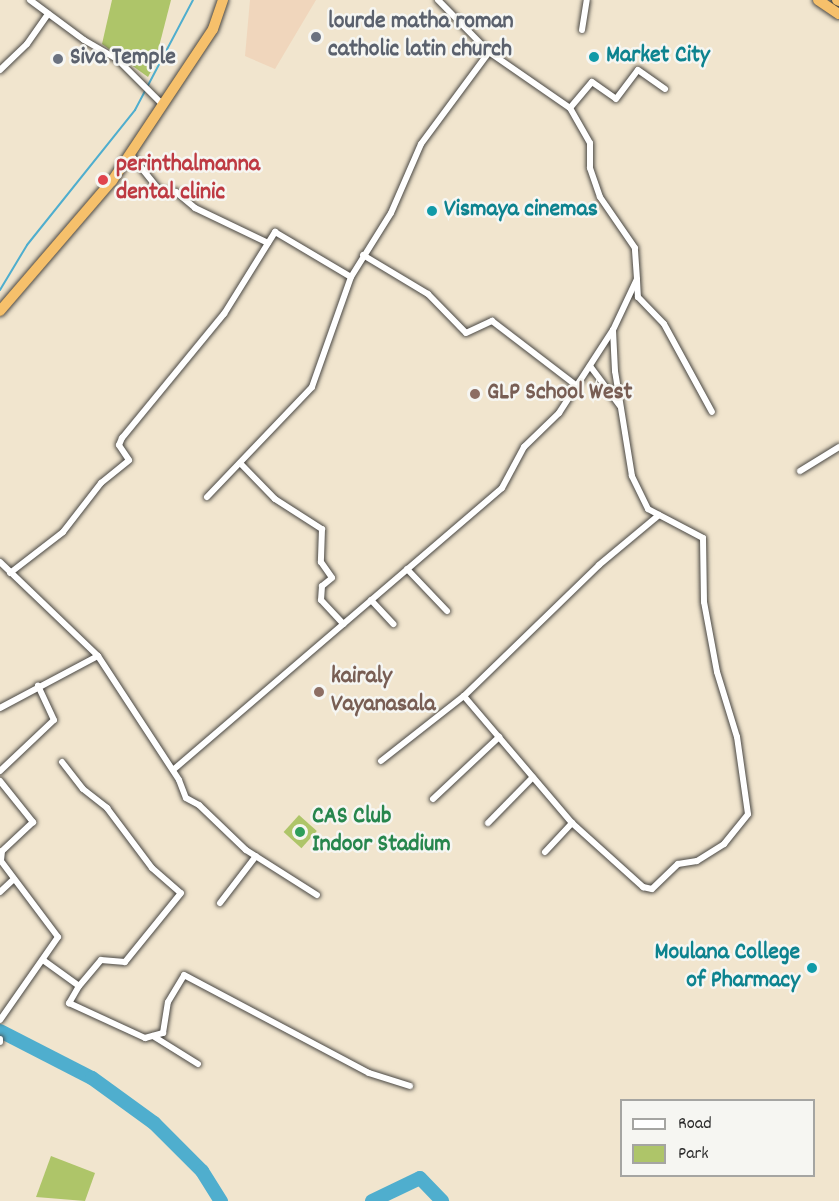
<!DOCTYPE html>
<html>
<head>
<meta charset="utf-8">
<style>
	body { margin:0 }
	#map { position:relative; width:839px; height:1201px; overflow:hidden; background:#f1e5ce; font-family:Dekko,sans-serif }
	div>[style] { position:absolute }
	[style*='--x'] { left:calc(var(--x)*1px); top:calc(var(--y)*1px); width:calc(var(--w)*1px); rotate:calc(var(--a)*1deg) }
	.built>* { inset:0; background:#f0d6bc }
	.green>* { inset:0; background:#aec569; transform-origin:0 0 }
	.stream>* { height:2px; margin:-1px; padding:0 1px; transform-origin:1px; border-radius:1px; background:#4faece }
	.river>* { height:14px; margin:-7px; padding:0 7px; transform-origin:7px; border-radius:7px; background:#4faece }
	.roads { filter:drop-shadow(0 0 2px #494743) drop-shadow(0 0 2px #494743) }
	.minor>* { height:6px; margin:-3px; padding:0 3px; transform-origin:3px; border-radius:3px; background:#fff }
	.trunk>* { height:10px; margin:-5px; padding:0 5px; transform-origin:5px; border-radius:5px; background:#f6c06b }
	.dots>* { width:16px; height:16px; translate:-50% -50%; box-sizing:border-box; border:3px solid #f6f6f2; border-radius:50% }
	span { translate:-50% -50%; white-space:nowrap; text-align:center; line-height:1.15; -webkit-text-stroke:5px #f6f6f2; paint-order:stroke }
	.worship-label { font-size:24px; color:#5b616d; font-weight:700 }
	.left { translate:0 -50%; text-align:left }
	.culture-label { font-size:24px; color:#0d838f; font-weight:700 }
	.right { translate:-100% -50%; text-align:right }
	.health-label { font-size:24px; color:#be3a42; font-weight:700 }
	.education-label { font-size:24px; color:#785e54; font-weight:700 }
	.leisure-label { font-size:24px; color:#27864d; font-weight:700 }
	.legend { position:absolute; left:620px; top:1099px; width:195px; height:78px; box-sizing:border-box; background:#f6f6f2; border:2px solid #a5a5a2; margin:0; padding:8px 10px; list-style:none; font-size:18px; color:#2b2b2b }
	.legend li { display:flex; align-items:center; gap:12px; height:30px }
	.legend b { width:30px; border:2px solid #a5a5a2 }
</style>
</head>
<body>
<div id="map">
	<div class="built">
		<div style="clip-path:polygon(250px 0,316px 0,275px 69px,245px 56px)"></div>
	</div>
	<div class="green">
		<div style="clip-path:polygon(112px 0,171px 0,154px 66px,148px 77px,102px 44px)"></div>
		<div style="left:299px;top:815px;width:24px;height:23px;rotate:42deg"></div>
		<div style="clip-path:polygon(51px 1156px,95px 1173px,85px 1201px,36px 1197px)"></div>
	</div>
	<div class="stream">
		<div style="--x:0;--y:290;--w:52;--a:-59"></div>
		<div style="--x:27;--y:245;--w:173;--a:-51.3"></div>
		<div style="--x:135;--y:110;--w:124;--a:-62.2"></div>
	</div>
	<div class="river">
		<div style="--x:0;--y:1031;--w:103;--a:27.1"></div>
		<div style="--x:92;--y:1078;--w:77;--a:36"></div>
		<div style="--x:154;--y:1123;--w:68;--a:45"></div>
		<div style="--x:202;--y:1171;--w:36;--a:58"></div>
		<div style="--x:372;--y:1201;--w:53;--a:-25.6"></div>
		<div style="--x:420;--y:1178;--w:32;--a:46"></div>
	</div>
	<div class="roads">
		<div class="minor">
			<div style="--x:30;--y:0;--w:67;--a:36.5"></div>
			<div style="--x:84;--y:40;--w:38;--a:30"></div>
			<div style="--x:117;--y:59;--w:65;--a:45"></div>
			<div style="--x:582;--y:30;--w:30;--a:-81"></div>
			<div style="--x:489;--y:52;--w:98;--a:34.7"></div>
			<div style="--x:570;--y:108;--w:34;--a:-50"></div>
			<div style="--x:592;--y:82;--w:29;--a:35"></div>
			<div style="--x:616;--y:99;--w:36;--a:-53"></div>
			<div style="--x:638;--y:70;--w:33;--a:35"></div>
			<div style="--x:0;--y:70;--w:37;--a:-44"></div>
			<div style="--x:27;--y:44;--w:37;--a:-55"></div>
			<div style="--x:131;--y:155;--w:46;--a:51.1"></div>
			<div style="--x:160;--y:191;--w:16;--a:4"></div>
			<div style="--x:176;--y:192;--w:25;--a:40"></div>
			<div style="--x:195;--y:208;--w:81;--a:25.6"></div>
			<div style="--x:363;--y:255;--w:76;--a:31"></div>
			<div style="--x:428;--y:294;--w:54;--a:45.7"></div>
			<div style="--x:466;--y:333;--w:29;--a:-25"></div>
			<div style="--x:492;--y:321;--w:107;--a:37.4"></div>
			<div style="--x:637;--y:280;--w:17;--a:87"></div>
			<div style="--x:638;--y:297;--w:37;--a:46"></div>
			<div style="--x:664;--y:324;--w:100;--a:61.4"></div>
			<div style="--x:590;--y:366;--w:50;--a:53.1"></div>
			<div style="--x:240;--y:463;--w:50;--a:45.8"></div>
			<div style="--x:275;--y:499;--w:56;--a:32.6"></div>
			<div style="--x:322;--y:529;--w:33;--a:92"></div>
			<div style="--x:321;--y:562;--w:19;--a:55"></div>
			<div style="--x:332;--y:578;--w:13;--a:141"></div>
			<div style="--x:322;--y:586;--w:14;--a:94"></div>
			<div style="--x:321;--y:600;--w:33;--a:47"></div>
			<div style="--x:800;--y:471;--w:46;--a:-31.6"></div>
			<div style="--x:207;--y:497;--w:152;--a:-46.3"></div>
			<div style="--x:312;--y:387;--w:117;--a:-70.5"></div>
			<div style="--x:0;--y:562;--w:136;--a:43.8"></div>
			<div style="--x:98;--y:656;--w:148;--a:56.8"></div>
			<div style="--x:179;--y:780;--w:19;--a:69"></div>
			<div style="--x:186;--y:798;--w:15;--a:28"></div>
			<div style="--x:199;--y:805;--w:65;--a:43.8"></div>
			<div style="--x:246;--y:850;--w:84;--a:32.4"></div>
			<div style="--x:407;--y:569;--w:58;--a:46.4"></div>
			<div style="--x:10;--y:573;--w:67;--a:-37.7"></div>
			<div style="--x:63;--y:532;--w:62;--a:-52.2"></div>
			<div style="--x:101;--y:483;--w:36;--a:-39"></div>
			<div style="--x:129;--y:460;--w:18;--a:-124"></div>
			<div style="--x:119;--y:445;--w:8;--a:-67"></div>
			<div style="--x:122;--y:438;--w:161;--a:-50.6"></div>
			<div style="--x:224;--y:314;--w:97;--a:-58.1"></div>
			<div style="--x:275;--y:232;--w:88;--a:30.6"></div>
			<div style="--x:351;--y:277;--w:75;--a:-58"></div>
			<div style="--x:391;--y:213;--w:75;--a:-66.5"></div>
			<div style="--x:421;--y:144;--w:114;--a:-53.5"></div>
			<div style="--x:489;--y:52;--w:73;--a:-134.4"></div>
			<div style="--x:371;--y:600;--w:33;--a:47"></div>
			<div style="--x:0;--y:708;--w:111;--a:-28"></div>
			<div style="--x:381;--y:761;--w:105;--a:-38.1"></div>
			<div style="--x:62;--y:762;--w:34;--a:52"></div>
			<div style="--x:83;--y:789;--w:31;--a:38"></div>
			<div style="--x:107;--y:808;--w:75;--a:53.1"></div>
			<div style="--x:152;--y:868;--w:38;--a:41"></div>
			<div style="--x:181;--y:893;--w:89;--a:129.1"></div>
			<div style="--x:125;--y:962;--w:24;--a:-175"></div>
			<div style="--x:101;--y:960;--w:34;--a:130"></div>
			<div style="--x:173;--y:770;--w:433;--a:-40.6"></div>
			<div style="--x:502;--y:488;--w:47;--a:-61.8"></div>
			<div style="--x:524;--y:447;--w:49;--a:-44.2"></div>
			<div style="--x:559;--y:413;--w:99;--a:-57"></div>
			<div style="--x:613;--y:330;--w:56;--a:-64.8"></div>
			<div style="--x:637;--y:279;--w:31;--a:-94"></div>
			<div style="--x:635;--y:248;--w:62;--a:-124.5"></div>
			<div style="--x:600;--y:197;--w:31;--a:-109"></div>
			<div style="--x:590;--y:168;--w:25;--a:-90"></div>
			<div style="--x:590;--y:143;--w:40;--a:-119.7"></div>
			<div style="--x:0;--y:771;--w:74;--a:-43.4"></div>
			<div style="--x:54;--y:720;--w:38;--a:-115"></div>
			<div style="--x:0;--y:781;--w:53;--a:51.2"></div>
			<div style="--x:33;--y:822;--w:42;--a:136.9"></div>
			<div style="--x:2;--y:851;--w:10;--a:96"></div>
			<div style="--x:1;--y:861;--w:95;--a:53.1"></div>
			<div style="--x:58;--y:937;--w:101;--a:124.9"></div>
			<div style="--x:433;--y:799;--w:91;--a:-43.2"></div>
			<div style="--x:488;--y:823;--w:64;--a:-45.6"></div>
			<div style="--x:572;--y:823;--w:96;--a:42"></div>
			<div style="--x:643;--y:887;--w:9;--a:13"></div>
			<div style="--x:652;--y:889;--w:36;--a:-44"></div>
			<div style="--x:678;--y:864;--w:19;--a:-9"></div>
			<div style="--x:697;--y:861;--w:32;--a:-32"></div>
			<div style="--x:724;--y:844;--w:38;--a:-51"></div>
			<div style="--x:748;--y:814;--w:78;--a:-98.1"></div>
			<div style="--x:737;--y:737;--w:68;--a:-107.1"></div>
			<div style="--x:717;--y:672;--w:71;--a:-100.5"></div>
			<div style="--x:704;--y:602;--w:64;--a:-90.9"></div>
			<div style="--x:703;--y:538;--w:62;--a:-152.2"></div>
			<div style="--x:648;--y:509;--w:37;--a:-116"></div>
			<div style="--x:632;--y:476;--w:106;--a:-99.2"></div>
			<div style="--x:615;--y:371;--w:41;--a:-92.8"></div>
			<div style="--x:545;--y:852;--w:40;--a:-47"></div>
			<div style="--x:572;--y:823;--w:167;--a:-130.4"></div>
			<div style="--x:464;--y:696;--w:188;--a:-44.1"></div>
			<div style="--x:599;--y:565;--w:78;--a:-39.8"></div>
			<div style="--x:0;--y:892;--w:19;--a:-43"></div>
			<div style="--x:220;--y:903;--w:59;--a:-52.5"></div>
			<div style="--x:43;--y:960;--w:44;--a:35.8"></div>
			<div style="--x:79;--y:986;--w:20;--a:120"></div>
			<div style="--x:69;--y:1003;--w:84;--a:24.7"></div>
			<div style="--x:145;--y:1038;--w:19;--a:-16"></div>
			<div style="--x:163;--y:1033;--w:31;--a:-81"></div>
			<div style="--x:168;--y:1002;--w:31;--a:-59"></div>
			<div style="--x:184;--y:975;--w:209;--a:27.9"></div>
			<div style="--x:369;--y:1073;--w:43;--a:17.6"></div>
			<div style="--x:153;--y:1036;--w:53;--a:31.9"></div>
			<div style="--x:0;--y:1039;--w:3;--a:90"></div>
		</div>
		<div class="trunk">
			<div style="--x:818;--y:0;--w:25;--a:34"></div>
			<div style="--x:837;--y:0;--w:2;--a:27"></div>
			<div style="--x:0;--y:311;--w:172;--a:-49.3"></div>
			<div style="--x:112;--y:181;--w:182;--a:-56.4"></div>
			<div style="--x:213;--y:29;--w:31;--a:-71"></div>
		</div>
	</div>
	<div class="dots">
		<div style="left:316px;top:37px;background:#6b7280"></div>
		<div style="left:594px;top:57px;background:#0f9aa8"></div>
		<div style="left:58px;top:59px;background:#6b7280"></div>
		<div style="left:103px;top:180px;background:#e0444e"></div>
		<div style="left:432px;top:211px;background:#0f9aa8"></div>
		<div style="left:475px;top:394px;background:#8d6e63"></div>
		<div style="left:319px;top:692px;background:#8d6e63"></div>
		<div style="left:300px;top:832px;background:#2e9e5b"></div>
		<div style="left:812px;top:968px;background:#0f9aa8"></div>
	</div>
	<div class="worship-label">
		<span class="left" style="left:328px;top:37px">lourde matha roman<br>catholic latin church</span>
		<span class="left" style="left:70px;top:59px">Siva Temple</span>
	</div>
	<div class="culture-label">
		<span class="left" style="left:606px;top:57px">Market City</span>
		<span class="left" style="left:444px;top:211px">Vismaya cinemas</span>
		<span class="right" style="left:800px;top:968px">Moulana College<br>of Pharmacy</span>
	</div>
	<div class="health-label">
		<span class="left" style="left:116px;top:180px">perinthalmanna<br>dental clinic</span>
	</div>
	<div class="education-label">
		<span class="left" style="left:487px;top:394px">GLP School West</span>
		<span class="left" style="left:331px;top:692px">kairaly<br>Vayanasala</span>
	</div>
	<div class="leisure-label">
		<span class="left" style="left:312px;top:832px">CAS Club<br>Indoor Stadium</span>
	</div>
	<ul class="legend">
	<li><b style="height:8px;background:#fff"></b>Road</li>
	<li><b style="height:16px;background:#aec569"></b>Park</li>
	</ul>
</div>
</body>
</html>
